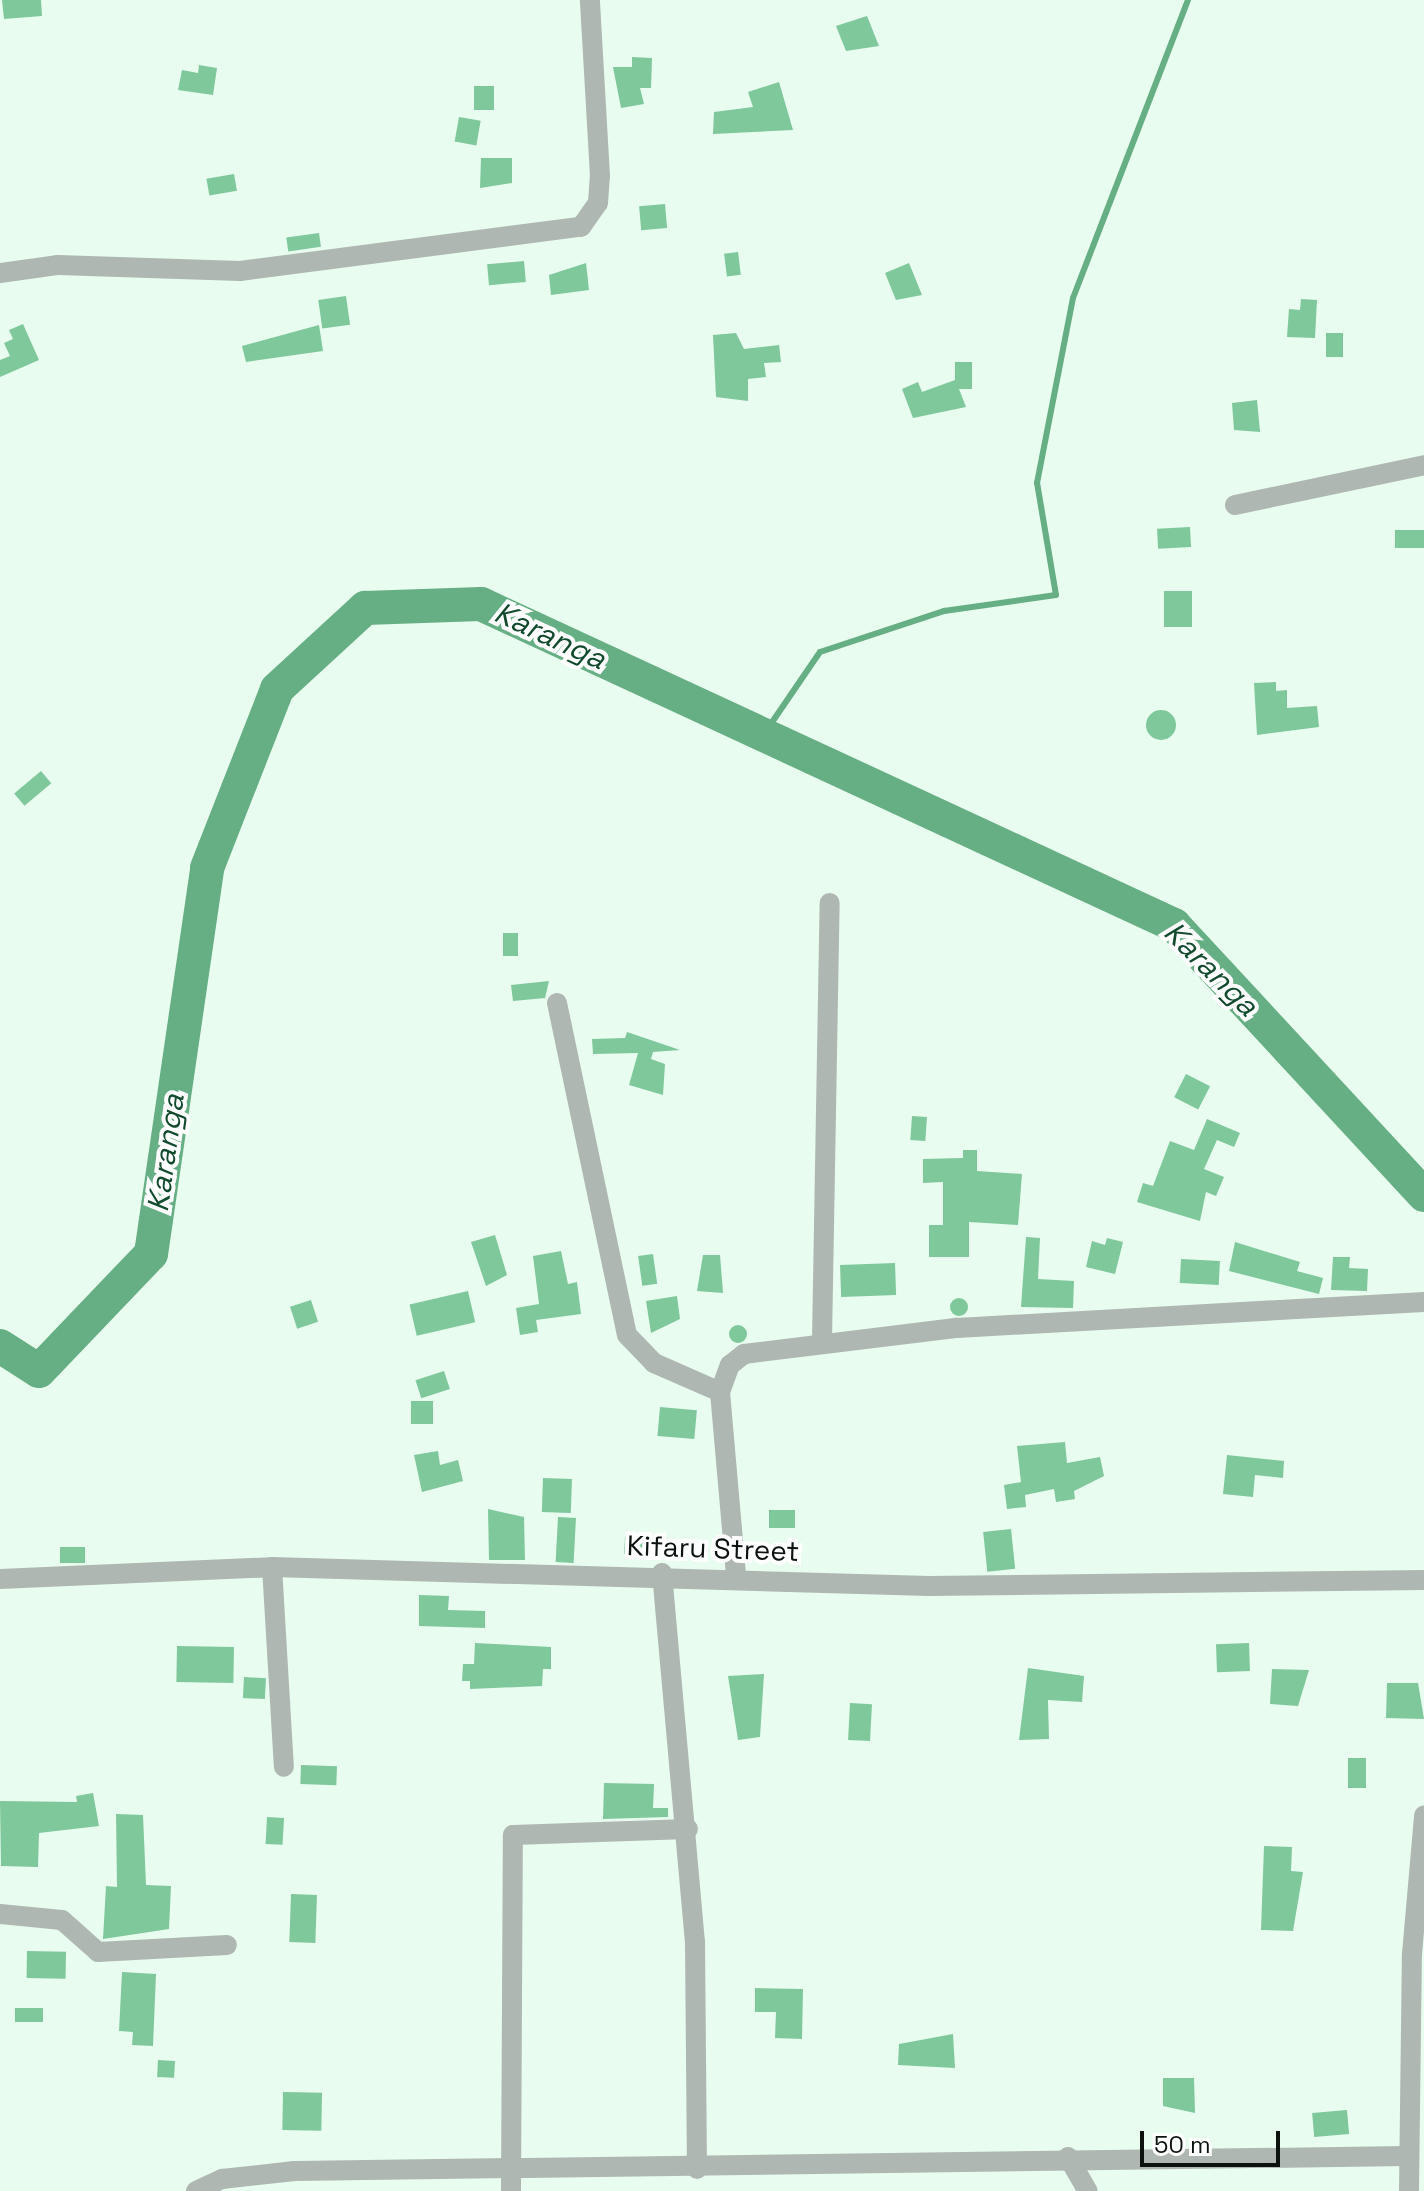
<!DOCTYPE html>
<html>
<head>
<meta charset="utf-8">
<style>
	body { margin:0 }
	#map { position:relative; width:1424px; height:2191px; overflow:hidden; background:#e8fcef; font-family:"Space Grotesk",sans-serif }
	div>[style] { position:absolute }
	[style*='--x'] { left:calc(var(--x)*1px); top:calc(var(--y)*1px); width:calc(var(--w)*1px); rotate:calc(var(--a)*1deg) }
	.stream>* { height:6px; margin:-3px; padding:0 3px; transform-origin:3px; border-radius:3px; background:#66ae83 }
	.river>* { height:34px; margin:-17px; padding:0 17px; transform-origin:17px; border-radius:17px; background:#66ae83 }
	.building>* { inset:0; background:#7fc89c; transform-origin:0 0 }
	.round { border-radius:50% }
	.minor>* { height:20px; margin:-10px; padding:0 10px; transform-origin:10px; border-radius:10px; background:#aeb7b1 }
	span { translate:-50% -50%; white-space:nowrap; text-align:center; line-height:1.15; -webkit-text-stroke:8px #fff; paint-order:stroke }
	.street-label { font-size:28px; color:#0c130e }
	.water-label { font-size:30px; color:#114a2d; font-style:italic }
	.scale { position:absolute; left:1140px; top:2131px; width:140px; height:36px; box-sizing:border-box; border:4px solid #0c130e; border-top:0; padding-left:10px; font-size:24px; line-height:28px; white-space:nowrap; color:#0c130e; -webkit-text-stroke:6px #fff; paint-order:stroke }
</style>
</head>
<body>
<div id="map">
	<div class="stream">
		<div style="--x:764;--y:734;--w:99;--a:-55.7"></div>
		<div style="--x:820;--y:652;--w:131;--a:-18.3"></div>
		<div style="--x:944;--y:611;--w:113;--a:-8.1"></div>
		<div style="--x:1056;--y:595;--w:114;--a:-99.6"></div>
		<div style="--x:1037;--y:483;--w:188;--a:-79"></div>
		<div style="--x:1073;--y:298;--w:319;--a:-68.9"></div>
	</div>
	<div class="river">
		<div style="--x:0;--y:1346;--w:46;--a:32.7"></div>
		<div style="--x:39;--y:1371;--w:162;--a:-46.3"></div>
		<div style="--x:151;--y:1254;--w:390;--a:-81.7"></div>
		<div style="--x:207;--y:868;--w:192;--a:-68.6"></div>
		<div style="--x:277;--y:689;--w:120;--a:-42.6"></div>
		<div style="--x:365;--y:608;--w:116;--a:-2"></div>
		<div style="--x:481;--y:604;--w:764;--a:24.85"></div>
		<div style="--x:1174;--y:925;--w:368;--a:47.2"></div>
	</div>
	<div class="building">
		<div style="clip-path:polygon(2px 0,41px 0,42px 16px,4px 19px)"></div>
		<div style="clip-path:polygon(867px 16px,879px 46px,846px 51px,836px 26px)"></div>
		<div style="clip-path:polygon(632px 57px,652px 58px,651px 88px,640px 88px,644px 104px,621px 108px,613px 67px,632px 67px)"></div>
		<div style="clip-path:polygon(199px 65px,217px 68px,213px 95px,178px 90px,182px 70px,198px 73px)"></div>
		<div style="clip-path:polygon(779px 82px,793px 130px,713px 134px,714px 112px,753px 107px,748px 92px)"></div>
		<div style="left:474px;top:86px;width:20px;height:24px"></div>
		<div style="left:459px;top:117px;width:22px;height:25px;rotate:10deg"></div>
		<div style="clip-path:polygon(481px 158px,512px 158px,512px 183px,480px 188px)"></div>
		<div style="left:234px;top:174px;width:17px;height:28px;rotate:80deg"></div>
		<div style="left:665px;top:204px;width:24px;height:26px;rotate:85deg"></div>
		<div style="left:319px;top:233px;width:14px;height:33px;rotate:82deg"></div>
		<div style="left:738px;top:252px;width:23px;height:14px;rotate:83deg"></div>
		<div style="left:524px;top:261px;width:21px;height:37px;rotate:85deg"></div>
		<div style="clip-path:polygon(586px 263px,589px 290px,551px 295px,549px 275px)"></div>
		<div style="clip-path:polygon(909px 263px,922px 295px,896px 300px,885px 273px)"></div>
		<div style="left:346px;top:296px;width:29px;height:28px;rotate:82deg"></div>
		<div style="clip-path:polygon(1301px 299px,1317px 300px,1315px 338px,1287px 337px,1289px 309px,1300px 310px)"></div>
		<div style="clip-path:polygon(23px 324px,39px 360px,0 377px,0 360px,10px 356px,4px 343px,13px 339px,9px 330px)"></div>
		<div style="clip-path:polygon(319px 325px,323px 351px,246px 362px,242px 346px)"></div>
		<div style="clip-path:polygon(736px 333px,744px 349px,779px 345px,781px 362px,764px 363px,766px 377px,748px 379px,748px 401px,716px 397px,713px 335px)"></div>
		<div style="left:1326px;top:333px;width:17px;height:24px"></div>
		<div style="clip-path:polygon(955px 362px,972px 362px,972px 389px,959px 389px,966px 407px,913px 418px,902px 389px,918px 382px,922px 392px,955px 380px)"></div>
		<div style="clip-path:polygon(1257px 400px,1260px 432px,1234px 430px,1232px 403px)"></div>
		<div style="left:1190px;top:527px;width:20px;height:33px;rotate:87deg"></div>
		<div style="left:1424px;top:530px;width:18px;height:29px;rotate:90deg"></div>
		<div style="left:1164px;top:591px;width:28px;height:36px"></div>
		<div style="clip-path:polygon(1276px 682px,1276px 691px,1287px 690px,1287px 708px,1317px 706px,1319px 727px,1257px 735px,1254px 683px)"></div>
		<div class="round" style="left:1146px;top:710px;width:30px;height:30px"></div>
		<div style="left:41px;top:771px;width:16px;height:35px;rotate:50deg"></div>
		<div style="left:503px;top:933px;width:15px;height:23px"></div>
		<div style="clip-path:polygon(549px 981px,545px 998px,513px 1001px,511px 985px)"></div>
		<div style="clip-path:polygon(627px 1032px,680px 1050px,653px 1052px,651px 1059px,665px 1064px,663px 1095px,629px 1085px,638px 1053px,593px 1054px,592px 1039px,625px 1038px)"></div>
		<div style="left:1186px;top:1074px;width:27px;height:26px;rotate:27deg"></div>
		<div style="left:912px;top:1116px;width:15px;height:24px;rotate:4deg"></div>
		<div style="clip-path:polygon(1207px 1119px,1240px 1133px,1234px 1147px,1217px 1140px,1204px 1169px,1224px 1177px,1216px 1196px,1206px 1192px,1200px 1221px,1137px 1202px,1143px 1183px,1153px 1186px,1170px 1141px,1194px 1150px)"></div>
		<div style="clip-path:polygon(963px 1150px,977px 1150px,977px 1171px,1022px 1174px,1018px 1225px,969px 1222px,969px 1257px,929px 1257px,929px 1225px,943px 1225px,943px 1182px,923px 1183px,923px 1159px,963px 1158px)"></div>
		<div style="clip-path:polygon(495px 1235px,507px 1275px,486px 1286px,471px 1242px)"></div>
		<div style="clip-path:polygon(1026px 1237px,1040px 1238px,1038px 1279px,1074px 1281px,1073px 1308px,1021px 1307px)"></div>
		<div style="clip-path:polygon(1107px 1238px,1123px 1242px,1115px 1274px,1086px 1267px,1092px 1241px,1105px 1245px)"></div>
		<div style="clip-path:polygon(1235px 1242px,1300px 1262px,1297px 1271px,1323px 1278px,1319px 1294px,1229px 1271px)"></div>
		<div style="clip-path:polygon(561px 1251px,568px 1284px,577px 1282px,581px 1314px,536px 1320px,538px 1332px,520px 1335px,516px 1308px,539px 1304px,533px 1256px)"></div>
		<div style="left:653px;top:1254px;width:30px;height:15px;rotate:82deg"></div>
		<div style="clip-path:polygon(703px 1255px,720px 1255px,723px 1293px,697px 1291px)"></div>
		<div style="clip-path:polygon(1333px 1257px,1350px 1257px,1349px 1268px,1368px 1269px,1367px 1291px,1331px 1290px)"></div>
		<div style="left:1181px;top:1259px;width:39px;height:24px;rotate:3deg"></div>
		<div style="left:895px;top:1263px;width:32px;height:55px;rotate:88deg"></div>
		<div style="left:468px;top:1291px;width:32px;height:60px;rotate:77deg"></div>
		<div style="clip-path:polygon(677px 1296px,680px 1319px,651px 1333px,646px 1301px)"></div>
		<div class="round" style="left:950px;top:1298px;width:18px;height:18px"></div>
		<div style="left:311px;top:1300px;width:23px;height:22px;rotate:72deg"></div>
		<div class="round" style="left:729px;top:1325px;width:18px;height:18px"></div>
		<div style="left:444px;top:1371px;width:19px;height:30px;rotate:72deg"></div>
		<div style="left:411px;top:1401px;width:22px;height:23px"></div>
		<div style="left:660px;top:1407px;width:37px;height:29px;rotate:5deg"></div>
		<div style="clip-path:polygon(1065px 1442px,1067px 1463px,1100px 1457px,1104px 1476px,1074px 1491px,1075px 1499px,1056px 1502px,1054px 1489px,1025px 1495px,1026px 1507px,1007px 1509px,1004px 1485px,1021px 1482px,1017px 1446px)"></div>
		<div style="clip-path:polygon(438px 1451px,440px 1465px,458px 1460px,463px 1481px,422px 1492px,414px 1455px)"></div>
		<div style="clip-path:polygon(1227px 1455px,1284px 1461px,1283px 1478px,1255px 1475px,1253px 1497px,1223px 1494px)"></div>
		<div style="left:543px;top:1478px;width:29px;height:34px;rotate:2deg"></div>
		<div style="clip-path:polygon(488px 1509px,524px 1517px,525px 1560px,489px 1560px)"></div>
		<div style="left:769px;top:1510px;width:26px;height:18px"></div>
		<div style="left:558px;top:1517px;width:18px;height:45px;rotate:3deg"></div>
		<div style="left:1011px;top:1529px;width:40px;height:28px;rotate:84deg"></div>
		<div style="left:625px;top:1537px;width:19px;height:17px;rotate:3deg"></div>
		<div style="left:60px;top:1547px;width:25px;height:16px"></div>
		<div style="clip-path:polygon(419px 1595px,449px 1596px,448px 1610px,485px 1611px,485px 1628px,419px 1626px)"></div>
		<div style="clip-path:polygon(475px 1643px,551px 1647px,551px 1669px,543px 1669px,542px 1686px,470px 1689px,470px 1681px,462px 1681px,463px 1664px,474px 1664px)"></div>
		<div style="left:1249px;top:1643px;width:28px;height:33px;rotate:88deg"></div>
		<div style="left:177px;top:1646px;width:57px;height:36px;rotate:1deg"></div>
		<div style="clip-path:polygon(1028px 1668px,1084px 1676px,1082px 1702px,1048px 1700px,1049px 1739px,1019px 1740px)"></div>
		<div style="clip-path:polygon(1272px 1669px,1309px 1670px,1298px 1706px,1270px 1704px)"></div>
		<div style="clip-path:polygon(764px 1674px,760px 1737px,738px 1740px,728px 1676px)"></div>
		<div style="left:244px;top:1677px;width:22px;height:21px;rotate:3deg"></div>
		<div style="clip-path:polygon(1387px 1683px,1418px 1683px,1424px 1719px,1386px 1718px)"></div>
		<div style="left:850px;top:1703px;width:22px;height:37px;rotate:3deg"></div>
		<div style="left:1348px;top:1758px;width:18px;height:30px"></div>
		<div style="left:301px;top:1765px;width:36px;height:19px;rotate:2deg"></div>
		<div style="clip-path:polygon(604px 1783px,654px 1784px,653px 1808px,668px 1808px,668px 1817px,603px 1819px)"></div>
		<div style="clip-path:polygon(93px 1793px,99px 1826px,39px 1833px,38px 1867px,1px 1866px,0 1801px,77px 1802px,76px 1796px)"></div>
		<div style="clip-path:polygon(116px 1814px,143px 1815px,146px 1885px,171px 1886px,169px 1929px,103px 1939px,106px 1886px,117px 1887px)"></div>
		<div style="left:267px;top:1817px;width:17px;height:27px;rotate:3deg"></div>
		<div style="clip-path:polygon(1264px 1846px,1292px 1847px,1291px 1871px,1303px 1872px,1293px 1931px,1261px 1930px)"></div>
		<div style="left:291px;top:1894px;width:26px;height:48px;rotate:2deg"></div>
		<div style="left:27px;top:1951px;width:39px;height:27px;rotate:1deg"></div>
		<div style="clip-path:polygon(122px 1972px,156px 1974px,153px 2046px,132px 2045px,133px 2032px,119px 2031px)"></div>
		<div style="clip-path:polygon(755px 1988px,803px 1989px,802px 2039px,775px 2038px,776px 2012px,755px 2012px)"></div>
		<div style="left:15px;top:2008px;width:28px;height:14px"></div>
		<div style="clip-path:polygon(953px 2034px,955px 2068px,898px 2065px,899px 2044px)"></div>
		<div style="left:158px;top:2060px;width:17px;height:17px;rotate:3deg"></div>
		<div style="clip-path:polygon(1163px 2078px,1194px 2078px,1195px 2113px,1163px 2106px)"></div>
		<div style="left:283px;top:2092px;width:39px;height:38px;rotate:1deg"></div>
		<div style="left:1347px;top:2110px;width:24px;height:35px;rotate:85deg"></div>
	</div>
	<div class="minor">
		<div style="--x:0;--y:273;--w:59;--a:-7.9"></div>
		<div style="--x:58;--y:265;--w:182;--a:1.9"></div>
		<div style="--x:240;--y:271;--w:344;--a:-7.4"></div>
		<div style="--x:581;--y:227;--w:29;--a:-55"></div>
		<div style="--x:598;--y:203;--w:27;--a:-86"></div>
		<div style="--x:600;--y:176;--w:176;--a:-93.3"></div>
		<div style="--x:1235;--y:505;--w:193;--a:-11.9"></div>
		<div style="--x:557;--y:1003;--w:339;--a:78.1"></div>
		<div style="--x:627;--y:1335;--w:39;--a:46"></div>
		<div style="--x:654;--y:1363;--w:72;--a:23.7"></div>
		<div style="--x:822;--y:1340;--w:437;--a:-89"></div>
		<div style="--x:272;--y:1567;--w:200;--a:86.6"></div>
		<div style="--x:662;--y:1573;--w:370;--a:84.9"></div>
		<div style="--x:695;--y:1942;--w:227;--a:89.5"></div>
		<div style="--x:736;--y:1575;--w:184;--a:-95"></div>
		<div style="--x:720;--y:1392;--w:29;--a:-70"></div>
		<div style="--x:730;--y:1365;--w:18;--a:-38"></div>
		<div style="--x:744;--y:1354;--w:215;--a:-7"></div>
		<div style="--x:957;--y:1328;--w:468;--a:-3.2"></div>
		<div style="--x:0;--y:1579;--w:272;--a:-2.5"></div>
		<div style="--x:272;--y:1567;--w:657;--a:1.66"></div>
		<div style="--x:929;--y:1586;--w:495;--a:-0.7"></div>
		<div style="--x:0;--y:1914;--w:62;--a:5.5"></div>
		<div style="--x:62;--y:1920;--w:48;--a:41.6"></div>
		<div style="--x:98;--y:1952;--w:129;--a:-3.1"></div>
		<div style="--x:1068;--y:2157;--w:39;--a:60"></div>
		<div style="--x:196;--y:2191;--w:29;--a:-25"></div>
		<div style="--x:222;--y:2179;--w:73;--a:-6.3"></div>
		<div style="--x:295;--y:2171;--w:1111;--a:-0.77"></div>
		<div style="--x:511;--y:2191;--w:356;--a:-89.7"></div>
		<div style="--x:513;--y:1835;--w:175;--a:-2"></div>
		<div style="--x:1409;--y:2191;--w:237;--a:-89.3"></div>
		<div style="--x:1412;--y:1954;--w:139;--a:-85"></div>
	</div>
	<div class="street-label">
		<span style="left:713px;top:1548px;rotate:2deg">Kifaru Street</span>
	</div>
	<div class="water-label">
		<span style="left:550px;top:636px;rotate:25deg">Karanga</span>
		<span style="left:1211px;top:969px;rotate:45deg">Karanga</span>
		<span style="left:166px;top:1153px;rotate:-82deg">Karanga</span>
	</div>
	<div class="scale">50 m</div>
</div>
</body>
</html>
